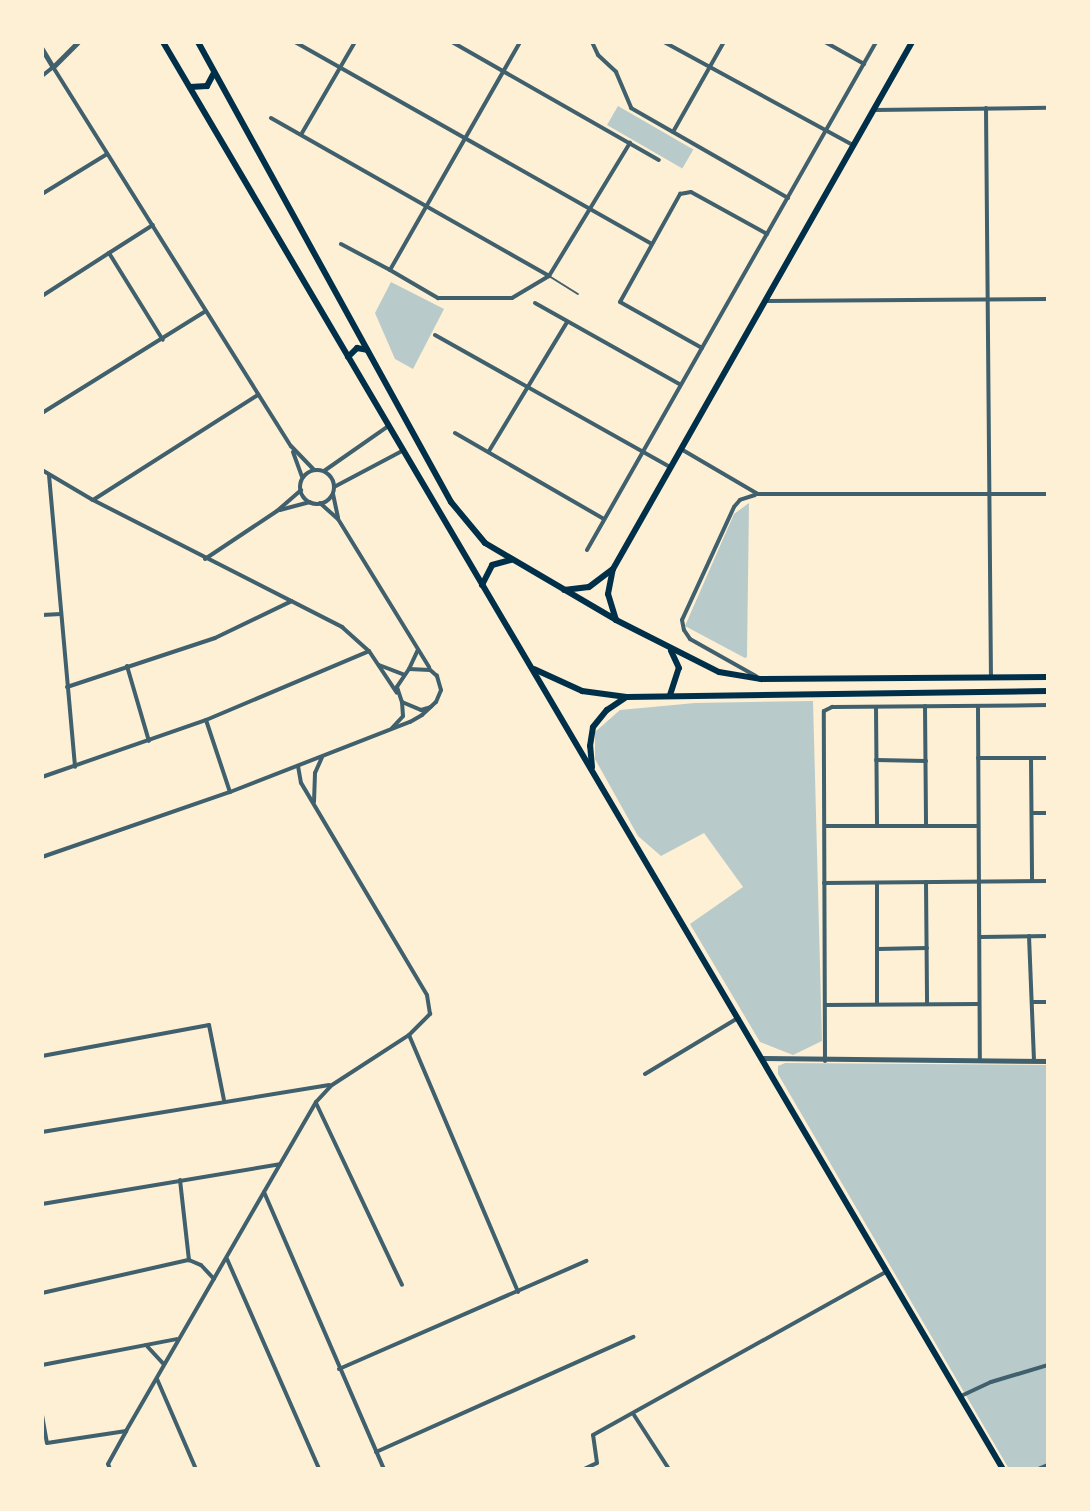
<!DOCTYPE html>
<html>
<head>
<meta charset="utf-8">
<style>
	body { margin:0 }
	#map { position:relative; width:1090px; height:1511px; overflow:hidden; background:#fdf0d5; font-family:"IBM Plex Sans",sans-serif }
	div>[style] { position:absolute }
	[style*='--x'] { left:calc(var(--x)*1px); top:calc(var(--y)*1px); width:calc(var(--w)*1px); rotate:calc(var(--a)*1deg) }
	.green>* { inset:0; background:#b9caca; transform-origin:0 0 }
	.service>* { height:2px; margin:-1px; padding:0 1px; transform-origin:1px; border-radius:1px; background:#3f606c }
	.minor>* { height:4px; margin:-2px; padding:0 2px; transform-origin:2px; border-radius:2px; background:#3f606c }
	.minor>.ring { margin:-2px; padding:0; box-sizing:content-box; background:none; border:4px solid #3f606c; border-radius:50% }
	.tertiary>* { height:5px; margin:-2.5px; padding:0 2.5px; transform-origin:2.5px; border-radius:2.5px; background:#3f606c }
	.secondary>* { height:6px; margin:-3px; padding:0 3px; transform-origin:3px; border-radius:3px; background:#003049 }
	.primary>* { height:6px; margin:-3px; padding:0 3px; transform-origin:3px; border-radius:3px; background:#003049 }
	span { translate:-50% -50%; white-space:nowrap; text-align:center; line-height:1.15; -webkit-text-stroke:6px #fdf0d5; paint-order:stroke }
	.frame { position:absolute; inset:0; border:44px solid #fdf0d5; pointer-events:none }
</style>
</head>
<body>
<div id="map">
	<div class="green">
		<div style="left:618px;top:106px;width:87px;height:22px;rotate:30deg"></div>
		<div style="clip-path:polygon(391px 282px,444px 309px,413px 369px,395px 359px,375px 313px)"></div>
		<div style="clip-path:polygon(749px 503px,747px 657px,745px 658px,685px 626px,734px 514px)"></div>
		<div style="clip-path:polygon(813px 701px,822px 1041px,793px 1055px,760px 1042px,690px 924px,743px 887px,704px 833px,661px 856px,638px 836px,595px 759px,595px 732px,620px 710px,695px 703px)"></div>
		<div style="clip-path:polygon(785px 1063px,1048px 1065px,1048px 1469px,1009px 1469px,778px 1074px,778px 1066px)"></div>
	</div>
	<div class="service">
		<div style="--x:549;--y:276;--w:34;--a:32"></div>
	</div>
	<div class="minor">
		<div style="--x:295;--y:42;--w:410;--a:29.5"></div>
		<div style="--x:452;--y:42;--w:238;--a:29.7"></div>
		<div style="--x:592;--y:42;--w:14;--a:65"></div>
		<div style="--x:598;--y:55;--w:25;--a:43"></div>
		<div style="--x:616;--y:72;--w:39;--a:67"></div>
		<div style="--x:631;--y:108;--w:181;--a:29.8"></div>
		<div style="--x:664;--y:42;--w:215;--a:28.6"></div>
		<div style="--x:825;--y:42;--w:45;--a:29.4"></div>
		<div style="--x:42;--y:76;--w:14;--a:-39"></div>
		<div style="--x:53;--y:67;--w:448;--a:57.9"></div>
		<div style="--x:291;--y:446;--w:33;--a:46"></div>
		<div style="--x:986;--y:108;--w:570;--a:89.5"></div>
		<div style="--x:874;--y:110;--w:174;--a:-0.7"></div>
		<div style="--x:271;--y:118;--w:320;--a:29.6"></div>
		<div style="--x:673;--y:132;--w:103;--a:-60.5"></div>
		<div style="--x:302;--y:133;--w:105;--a:-59.8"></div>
		<div style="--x:42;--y:194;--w:76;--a:-31.6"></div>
		<div style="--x:341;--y:244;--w:55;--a:28"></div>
		<div style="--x:390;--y:270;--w:262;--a:-60.3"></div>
		<div style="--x:109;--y:253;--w:52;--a:-32.5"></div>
		<div style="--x:390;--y:270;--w:56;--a:30.3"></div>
		<div style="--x:438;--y:298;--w:74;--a:0"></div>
		<div style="--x:512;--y:298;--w:43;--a:-30.7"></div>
		<div style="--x:549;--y:276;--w:156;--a:-58.7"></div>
		<div style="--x:42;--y:296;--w:80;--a:-32.7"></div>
		<div style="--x:109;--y:253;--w:102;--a:58.2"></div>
		<div style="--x:766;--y:301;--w:282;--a:-0.4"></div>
		<div style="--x:535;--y:303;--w:167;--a:29.3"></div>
		<div style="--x:435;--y:335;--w:270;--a:29.3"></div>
		<div style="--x:702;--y:348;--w:94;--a:-150.7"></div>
		<div style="--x:620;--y:302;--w:124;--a:-60.9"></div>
		<div style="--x:680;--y:194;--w:11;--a:-10"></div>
		<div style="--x:691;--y:192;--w:87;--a:28.9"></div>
		<div style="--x:42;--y:413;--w:193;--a:-31.9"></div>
		<div style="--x:455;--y:433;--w:172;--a:30"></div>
		<div style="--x:681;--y:449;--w:89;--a:30.3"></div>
		<div style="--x:758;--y:494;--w:290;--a:0"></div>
		<div style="--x:489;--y:451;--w:151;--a:-58.8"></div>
		<div style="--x:293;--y:452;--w:27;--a:70"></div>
		<div style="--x:42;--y:470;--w:59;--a:30.5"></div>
		<div style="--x:93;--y:500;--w:280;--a:27"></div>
		<div style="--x:342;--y:627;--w:36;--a:42"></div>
		<div style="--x:369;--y:651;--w:50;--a:56.3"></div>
		<div class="ring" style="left:300px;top:470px;width:30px;height:30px"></div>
		<div style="--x:324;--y:471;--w:77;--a:-34.9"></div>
		<div style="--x:49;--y:475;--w:293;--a:84.9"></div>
		<div style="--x:334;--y:487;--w:77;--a:-27.9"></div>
		<div style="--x:333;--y:494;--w:24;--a:78"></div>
		<div style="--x:755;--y:495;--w:16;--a:162"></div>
		<div style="--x:740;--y:500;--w:9;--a:131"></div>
		<div style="--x:734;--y:507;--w:124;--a:114.7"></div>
		<div style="--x:682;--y:620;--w:10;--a:79"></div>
		<div style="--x:684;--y:630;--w:11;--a:56"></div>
		<div style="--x:690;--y:639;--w:76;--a:29.3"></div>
		<div style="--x:93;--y:500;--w:196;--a:-32.5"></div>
		<div style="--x:320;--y:503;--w:24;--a:42"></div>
		<div style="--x:338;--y:519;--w:174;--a:58.4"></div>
		<div style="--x:280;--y:510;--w:31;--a:-15"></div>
		<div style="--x:587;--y:550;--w:584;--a:-60.36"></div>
		<div style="--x:205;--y:559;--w:87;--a:-33.7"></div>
		<div style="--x:277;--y:511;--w:32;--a:-41"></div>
		<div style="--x:42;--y:615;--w:19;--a:-3"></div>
		<div style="--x:379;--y:665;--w:26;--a:21"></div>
		<div style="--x:127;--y:666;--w:78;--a:73.7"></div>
		<div style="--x:409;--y:669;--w:21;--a:-65"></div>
		<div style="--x:67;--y:687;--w:156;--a:-18.3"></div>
		<div style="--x:215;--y:638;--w:85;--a:-25.7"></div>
		<div style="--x:925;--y:706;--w:120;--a:89.5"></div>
		<div style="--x:978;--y:706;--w:354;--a:89.7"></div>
		<div style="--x:876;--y:707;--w:118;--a:89.5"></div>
		<div style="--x:206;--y:720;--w:76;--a:71.6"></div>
		<div style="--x:392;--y:728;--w:16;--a:-47"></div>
		<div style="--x:403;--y:716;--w:14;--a:-94"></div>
		<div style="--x:978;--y:758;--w:70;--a:0"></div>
		<div style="--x:1031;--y:758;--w:123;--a:89.5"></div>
		<div style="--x:876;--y:760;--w:50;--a:1.1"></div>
		<div style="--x:42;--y:777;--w:174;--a:-19.2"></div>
		<div style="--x:206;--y:720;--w:177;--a:-22.9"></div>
		<div style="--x:314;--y:802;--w:29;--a:-88"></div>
		<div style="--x:315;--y:773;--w:17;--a:-66"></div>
		<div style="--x:1032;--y:813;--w:16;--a:0"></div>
		<div style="--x:826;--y:826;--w:152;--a:0"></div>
		<div style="--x:42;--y:857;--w:199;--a:-19.1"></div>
		<div style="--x:230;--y:792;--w:193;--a:-21.3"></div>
		<div style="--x:410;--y:722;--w:14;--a:-30"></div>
		<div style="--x:422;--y:715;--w:19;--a:-43"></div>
		<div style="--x:436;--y:702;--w:13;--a:-67"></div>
		<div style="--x:441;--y:690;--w:15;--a:-106"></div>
		<div style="--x:437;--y:676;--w:9;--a:-139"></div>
		<div style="--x:430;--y:670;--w:21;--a:-177"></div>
		<div style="--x:409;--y:669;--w:22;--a:124"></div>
		<div style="--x:397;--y:687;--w:16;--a:72"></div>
		<div style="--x:402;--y:702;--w:21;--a:23"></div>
		<div style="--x:421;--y:710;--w:10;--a:-17"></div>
		<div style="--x:926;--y:882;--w:122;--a:89.5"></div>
		<div style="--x:824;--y:883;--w:224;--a:-0.5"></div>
		<div style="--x:877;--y:883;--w:121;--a:90"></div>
		<div style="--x:1029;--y:936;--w:125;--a:87.7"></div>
		<div style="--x:980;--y:937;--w:68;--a:-0.8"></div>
		<div style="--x:878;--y:949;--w:49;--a:-1.2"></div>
		<div style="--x:1032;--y:1002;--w:16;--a:0"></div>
		<div style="--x:825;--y:1005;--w:154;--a:-0.4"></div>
		<div style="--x:409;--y:1035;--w:279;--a:67"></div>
		<div style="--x:42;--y:1056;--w:170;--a:-10.5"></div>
		<div style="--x:209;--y:1025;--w:76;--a:78.7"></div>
		<div style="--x:825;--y:1061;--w:350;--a:-90.2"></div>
		<div style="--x:824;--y:711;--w:9;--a:-27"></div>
		<div style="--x:832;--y:707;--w:216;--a:-0.5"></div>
		<div style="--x:645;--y:1074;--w:109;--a:-31.1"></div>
		<div style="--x:316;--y:1103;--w:201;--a:64.7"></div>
		<div style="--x:42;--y:1132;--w:291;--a:-9.3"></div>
		<div style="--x:180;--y:1180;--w:81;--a:83.6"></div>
		<div style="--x:264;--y:1192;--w:302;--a:66.6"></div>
		<div style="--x:42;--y:1204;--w:241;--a:-9.5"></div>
		<div style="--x:227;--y:1259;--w:229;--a:66.3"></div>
		<div style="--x:42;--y:1293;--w:151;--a:-12.7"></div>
		<div style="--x:189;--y:1260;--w:13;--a:23"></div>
		<div style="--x:201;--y:1265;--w:19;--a:47"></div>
		<div style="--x:146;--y:1345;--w:26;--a:47"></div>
		<div style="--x:42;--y:1365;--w:137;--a:-10.9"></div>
		<div style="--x:339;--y:1369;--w:270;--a:-23.6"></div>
		<div style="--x:157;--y:1379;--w:98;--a:66.6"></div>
		<div style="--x:961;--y:1396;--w:33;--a:-25"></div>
		<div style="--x:991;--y:1382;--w:59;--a:-16.6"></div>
		<div style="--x:42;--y:1415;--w:28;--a:80"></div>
		<div style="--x:47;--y:1443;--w:80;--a:-8.6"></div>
		<div style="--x:634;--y:1415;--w:64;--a:57.1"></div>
		<div style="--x:376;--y:1452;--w:282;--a:-24.1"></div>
		<div style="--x:110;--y:1469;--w:5;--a:-112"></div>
		<div style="--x:108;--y:1464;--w:38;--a:-61"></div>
		<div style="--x:126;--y:1431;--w:380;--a:-60"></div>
		<div style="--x:316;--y:1102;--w:23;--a:-47"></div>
		<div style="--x:332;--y:1085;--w:92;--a:-33"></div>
		<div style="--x:409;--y:1035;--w:30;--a:-45"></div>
		<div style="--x:430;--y:1014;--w:19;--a:-99"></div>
		<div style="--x:427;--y:995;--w:247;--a:-120.7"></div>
		<div style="--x:301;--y:783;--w:17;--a:-100"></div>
		<div style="--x:584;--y:1469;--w:14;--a:-25"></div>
		<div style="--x:597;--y:1463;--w:28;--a:-98"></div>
		<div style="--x:593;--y:1435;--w:335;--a:-29.1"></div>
		<div style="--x:1038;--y:1469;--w:11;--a:-22"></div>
	</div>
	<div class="tertiary">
		<div style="--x:42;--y:49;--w:21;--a:59"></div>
		<div style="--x:53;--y:67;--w:35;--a:-45"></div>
		<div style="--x:763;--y:1058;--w:285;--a:0.6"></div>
	</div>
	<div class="secondary">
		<div style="--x:564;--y:590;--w:25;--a:-7"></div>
		<div style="--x:589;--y:587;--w:30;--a:-37"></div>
		<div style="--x:616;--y:620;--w:27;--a:-107"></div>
		<div style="--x:608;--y:594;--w:25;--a:-79"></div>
		<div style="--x:613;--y:569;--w:606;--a:-60.43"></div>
	</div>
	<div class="primary">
		<div style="--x:163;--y:42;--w:1656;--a:59.52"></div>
		<div style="--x:198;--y:42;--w:525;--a:61.19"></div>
		<div style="--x:451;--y:502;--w:53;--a:50.3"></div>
		<div style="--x:485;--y:543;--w:152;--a:30.4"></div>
		<div style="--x:616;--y:620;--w:115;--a:26.8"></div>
		<div style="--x:719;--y:672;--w:43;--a:9.5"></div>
		<div style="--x:761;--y:679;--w:287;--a:-0.4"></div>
		<div style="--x:190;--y:87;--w:17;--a:-3"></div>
		<div style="--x:207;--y:86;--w:15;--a:-62"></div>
		<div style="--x:348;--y:357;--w:13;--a:-45"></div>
		<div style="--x:357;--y:348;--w:10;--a:11"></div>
		<div style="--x:482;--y:585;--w:22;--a:-63"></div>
		<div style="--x:492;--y:565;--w:20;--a:-15"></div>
		<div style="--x:534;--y:669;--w:53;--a:24.6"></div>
		<div style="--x:582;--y:691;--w:45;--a:7.6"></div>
		<div style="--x:627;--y:697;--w:421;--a:-0.8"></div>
		<div style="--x:670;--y:695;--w:28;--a:-72"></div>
		<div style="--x:679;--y:668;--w:19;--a:-115"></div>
		<div style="--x:592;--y:767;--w:21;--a:-95"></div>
		<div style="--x:590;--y:746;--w:19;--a:-81"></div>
		<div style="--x:593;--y:727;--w:22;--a:-51"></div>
		<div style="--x:607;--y:710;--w:22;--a:-34"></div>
	</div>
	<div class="frame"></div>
</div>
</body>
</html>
